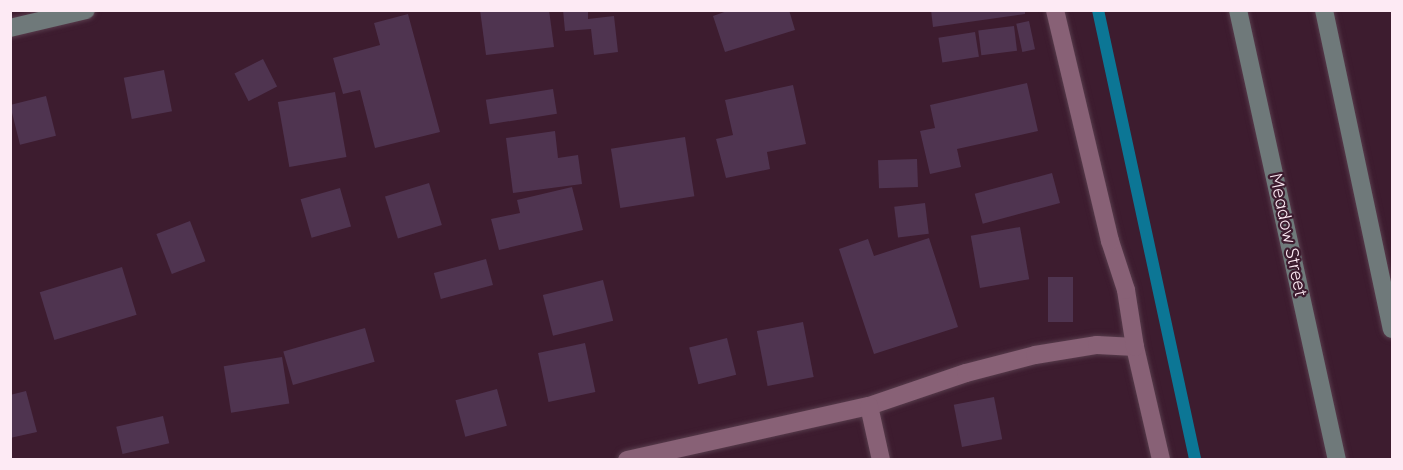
<!DOCTYPE html>
<html>
<head>
<meta charset="utf-8">
<style>
	body { margin:0 }
	#map { position:relative; width:1403px; height:470px; overflow:hidden; background:#3d1c2f; font-family:Quicksand,sans-serif }
	div>[style] { position:absolute }
	[style*='--x'] { left:calc(var(--x)*1px); top:calc(var(--y)*1px); width:calc(var(--w)*1px); rotate:calc(var(--a)*1deg) }
	.stream>* { height:12px; margin:-6px; padding:0 6px; transform-origin:6px; border-radius:6px; background:#0c7695 }
	.building>* { inset:0; background:#4f3450; transform-origin:0 0 }
	.roads { filter:drop-shadow(0 0 2px #573c4c) drop-shadow(0 0 2px #573c4c) }
	.street>* { height:18px; margin:-9px; padding:0 9px; transform-origin:9px; border-radius:9px; background:#886176 }
	.secondary>* { height:18px; margin:-9px; padding:0 9px; transform-origin:9px; border-radius:9px; background:#6f797a }
	span { translate:-50% -50%; white-space:nowrap; text-align:center; line-height:1.15; -webkit-text-stroke:4.5px #3d1c2f; paint-order:stroke }
	.street-label { font-size:18px; color:#fdeaf4 }
	.frame { position:absolute; inset:0; border:12px solid #fdeaf4; pointer-events:none }
</style>
</head>
<body>
<div id="map">
	<div class="stream">
		<div style="--x:1098;--y:10;--w:460;--a:77.8"></div>
	</div>
	<div class="building">
		<div style="clip-path:polygon(480px 10px,549px 10px,554px 47px,486px 55px)"></div>
		<div style="clip-path:polygon(563px 10px,588px 10px,588px 19px,614px 16px,618px 52px,594px 55px,591px 29px,565px 31px)"></div>
		<div style="clip-path:polygon(730px 10px,789px 10px,795px 30px,725px 52px,713px 16px)"></div>
		<div style="clip-path:polygon(931px 10px,1025px 10px,1025px 14px,933px 27px)"></div>
		<div style="clip-path:polygon(408px 14px,440px 132px,375px 148px,360px 90px,343px 94px,333px 58px,380px 45px,374px 23px)"></div>
		<div style="left:1029px;top:21px;width:29px;height:13px;rotate:78deg"></div>
		<div style="left:1014px;top:26px;width:25px;height:36px;rotate:83deg"></div>
		<div style="left:975px;top:32px;width:25px;height:37px;rotate:81deg"></div>
		<div style="left:263px;top:59px;width:31px;height:32px;rotate:63deg"></div>
		<div style="left:164px;top:70px;width:42px;height:41px;rotate:79deg"></div>
		<div style="clip-path:polygon(1027px 83px,1038px 131px,957px 149px,961px 167px,930px 174px,920px 131px,935px 128px,930px 105px)"></div>
		<div style="clip-path:polygon(793px 85px,806px 144px,767px 152px,770px 169px,726px 178px,716px 139px,733px 135px,725px 100px)"></div>
		<div style="left:553px;top:89px;width:25px;height:68px;rotate:81deg"></div>
		<div style="left:335px;top:92px;width:66px;height:58px;rotate:80deg"></div>
		<div style="left:46px;top:96px;width:41px;height:37px;rotate:76deg"></div>
		<div style="clip-path:polygon(555px 131px,558px 158px,578px 155px,582px 184px,513px 193px,506px 138px)"></div>
		<div style="left:685px;top:137px;width:60px;height:75px;rotate:81deg"></div>
		<div style="left:917px;top:159px;width:28px;height:39px;rotate:88deg"></div>
		<div style="left:1052px;top:173px;width:31px;height:80px;rotate:75deg"></div>
		<div style="left:429px;top:183px;width:44px;height:46px;rotate:73deg"></div>
		<div style="clip-path:polygon(572px 187px,583px 230px,499px 250px,491px 219px,520px 213px,517px 200px)"></div>
		<div style="left:340px;top:188px;width:40px;height:41px;rotate:74deg"></div>
		<div style="left:925px;top:203px;width:31px;height:31px;rotate:83deg"></div>
		<div style="left:190px;top:221px;width:43px;height:36px;rotate:69deg"></div>
		<div style="left:1020px;top:227px;width:53px;height:50px;rotate:80deg"></div>
		<div style="clip-path:polygon(929px 238px,958px 327px,874px 354px,839px 249px,868px 239px,874px 256px)"></div>
		<div style="left:486px;top:259px;width:27px;height:54px;rotate:75deg"></div>
		<div style="left:122px;top:267px;width:50px;height:86px;rotate:73deg"></div>
		<div style="left:1048px;top:277px;width:25px;height:45px"></div>
		<div style="left:603px;top:280px;width:42px;height:62px;rotate:76deg"></div>
		<div style="left:803px;top:322px;width:56px;height:47px;rotate:79deg"></div>
		<div style="left:365px;top:328px;width:35px;height:85px;rotate:74deg"></div>
		<div style="left:727px;top:338px;width:38px;height:39px;rotate:76deg"></div>
		<div style="left:585px;top:343px;width:50px;height:48px;rotate:78deg"></div>
		<div style="left:282px;top:357px;width:47px;height:59px;rotate:81deg"></div>
		<div style="left:497px;top:389px;width:38px;height:43px;rotate:75deg"></div>
		<div style="clip-path:polygon(26px 391px,37px 432px,10px 438px,10px 395px)"></div>
		<div style="left:994px;top:397px;width:43px;height:41px;rotate:79deg"></div>
		<div style="left:163px;top:416px;width:28px;height:48px;rotate:77deg"></div>
	</div>
	<div class="roads">
		<div class="street">
			<div style="--x:1135;--y:347;--w:116;--a:77"></div>
			<div style="--x:869;--y:406;--w:102;--a:-18.8"></div>
			<div style="--x:966;--y:373;--w:71;--a:-14.6"></div>
			<div style="--x:1035;--y:355;--w:63;--a:-9.2"></div>
			<div style="--x:1097;--y:345;--w:38;--a:3"></div>
			<div style="--x:1135;--y:347;--w:58;--a:-99"></div>
			<div style="--x:1126;--y:290;--w:52;--a:-108.1"></div>
			<div style="--x:1110;--y:241;--w:237;--a:-103.4"></div>
			<div style="--x:627;--y:460;--w:248;--a:-12.6"></div>
			<div style="--x:869;--y:406;--w:55;--a:77.5"></div>
		</div>
		<div class="secondary">
			<div style="--x:1238;--y:10;--w:461;--a:77.6"></div>
			<div style="--x:1324;--y:10;--w:326;--a:78"></div>
			<div style="--x:10;--y:28;--w:78;--a:-13.3"></div>
		</div>
	</div>
	<div class="street-label">
		<span style="left:1288px;top:235px;rotate:78deg">Meadow Street</span>
	</div>
	<div class="frame"></div>
</div>
</body>
</html>
